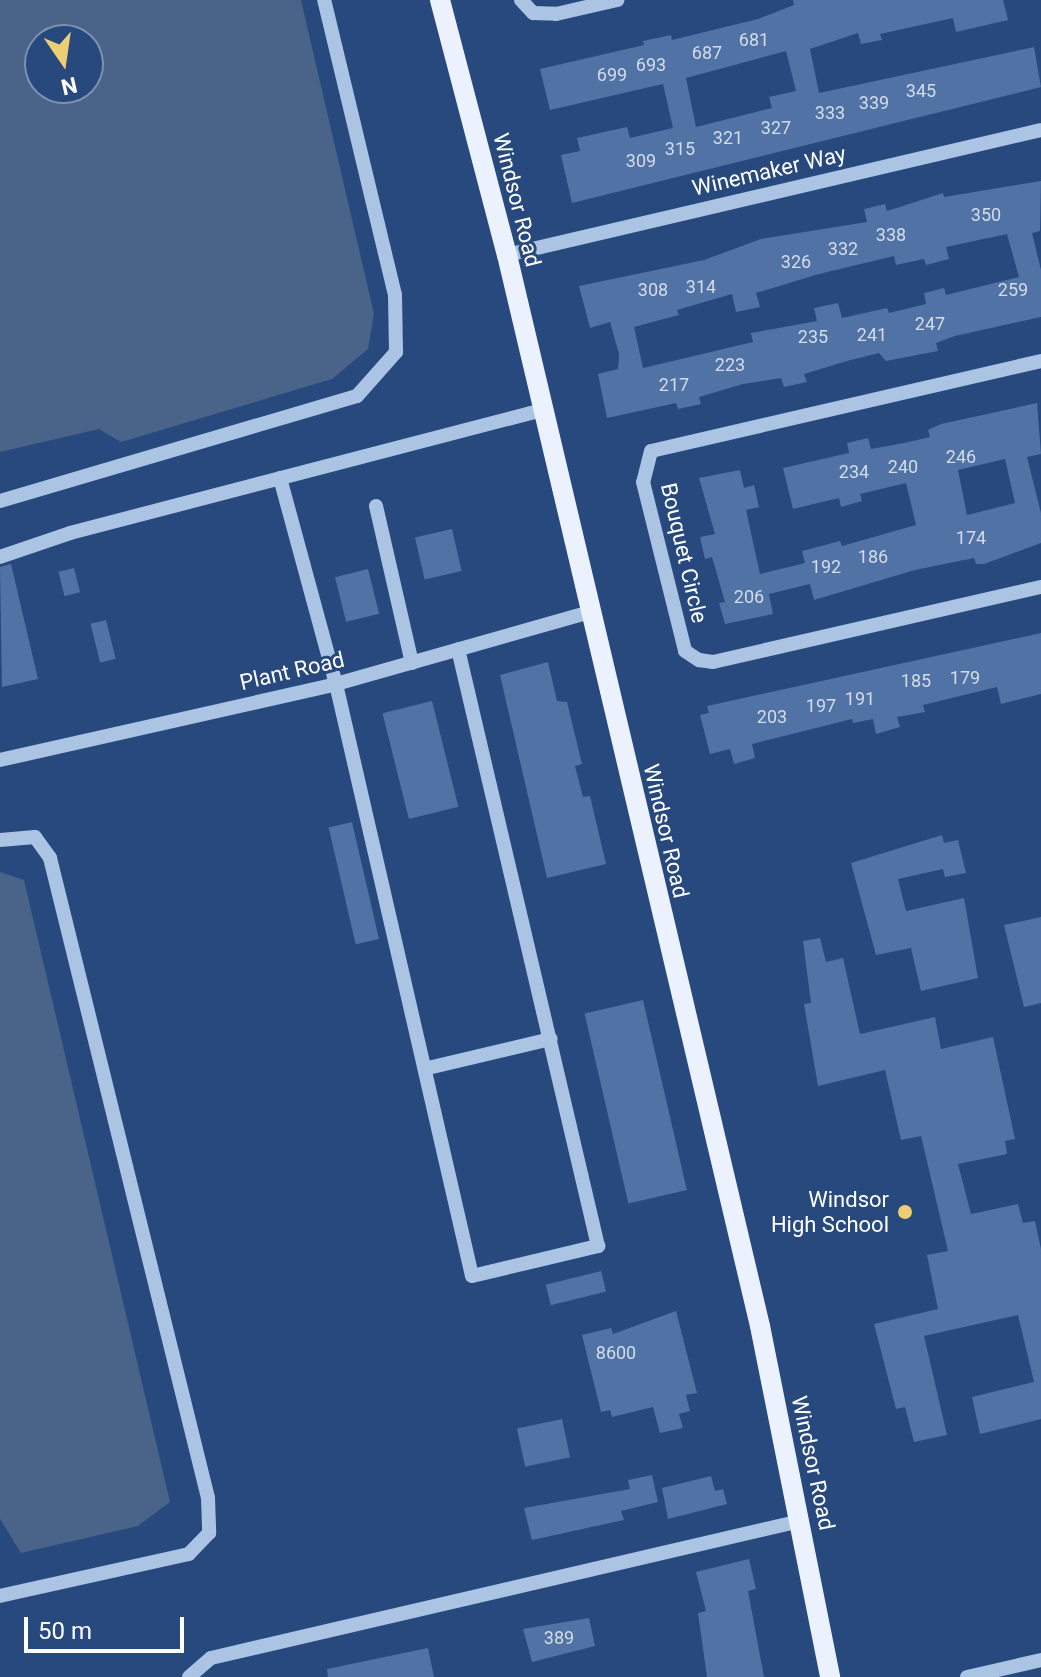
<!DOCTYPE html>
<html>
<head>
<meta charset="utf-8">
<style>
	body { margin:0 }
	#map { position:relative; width:1041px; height:1677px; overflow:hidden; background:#27497d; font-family:Roboto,sans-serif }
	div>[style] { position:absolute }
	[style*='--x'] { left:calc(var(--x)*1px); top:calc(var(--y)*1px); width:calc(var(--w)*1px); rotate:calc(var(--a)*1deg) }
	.water>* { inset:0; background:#4a6389 }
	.building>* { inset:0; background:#5072a5; transform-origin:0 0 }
	.minor>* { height:14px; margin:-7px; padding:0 7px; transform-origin:7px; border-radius:7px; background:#acc4e4 }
	.major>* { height:20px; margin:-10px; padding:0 10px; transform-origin:10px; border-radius:10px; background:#ecf2fd }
	.dots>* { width:22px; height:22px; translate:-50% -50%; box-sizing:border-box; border:4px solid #27497d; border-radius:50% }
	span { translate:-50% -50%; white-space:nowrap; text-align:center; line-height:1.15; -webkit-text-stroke:6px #27497d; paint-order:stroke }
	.number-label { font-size:18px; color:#d3dce8 }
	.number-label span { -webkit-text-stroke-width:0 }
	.street-label { font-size:22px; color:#fff }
	.poi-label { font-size:22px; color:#fff }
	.right { translate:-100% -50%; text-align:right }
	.north { position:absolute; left:24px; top:24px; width:80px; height:80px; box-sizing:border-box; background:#27497d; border:2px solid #7d92b1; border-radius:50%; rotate:167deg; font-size:22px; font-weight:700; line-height:32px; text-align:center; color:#fff }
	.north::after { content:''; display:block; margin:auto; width:28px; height:36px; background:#edce72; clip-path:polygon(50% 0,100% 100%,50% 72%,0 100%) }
	.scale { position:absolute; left:24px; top:1617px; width:160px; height:36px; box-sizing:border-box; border:4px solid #fff; border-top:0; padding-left:10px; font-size:24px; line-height:28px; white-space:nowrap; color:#fff; -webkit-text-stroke:6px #27497d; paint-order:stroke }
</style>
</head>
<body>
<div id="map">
	<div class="water">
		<div style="clip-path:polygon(evenodd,0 0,301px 0,374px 314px,368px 349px,332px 379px,121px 442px,99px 429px,0 452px,0 0,88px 40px,88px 88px,40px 88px,40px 40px,88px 40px)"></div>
		<div style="clip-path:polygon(0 872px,24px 880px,170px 1502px,138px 1526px,21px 1553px,0 1519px)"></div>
	</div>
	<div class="building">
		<div style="clip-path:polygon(evenodd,793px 0,1003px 0,1008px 20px,956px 32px,953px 18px,880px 34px,882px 40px,861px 44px,858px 33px,810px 49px,819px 93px,1034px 47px,1041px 87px,572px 203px,561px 155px,580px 151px,577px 138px,627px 127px,630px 138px,673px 128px,663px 84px,550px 110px,540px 69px,644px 45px,643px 41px,671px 35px,672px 40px,758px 19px,794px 5px,793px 0,786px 51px,796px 91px,769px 97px,772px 108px,696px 127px,686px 78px,786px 51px)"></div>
		<div style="clip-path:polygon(evenodd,1041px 181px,1040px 231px,1032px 233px,1041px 270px,1041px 317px,955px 336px,936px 343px,938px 351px,886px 361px,879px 353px,847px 361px,804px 374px,807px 382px,784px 387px,781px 378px,743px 384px,699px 397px,701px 404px,678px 409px,676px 403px,607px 418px,598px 374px,618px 369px,619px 354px,610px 322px,590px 328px,579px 286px,704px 260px,761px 239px,867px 222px,864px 209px,885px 204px,887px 211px,943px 193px,944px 197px,1041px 181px,1007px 234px,1019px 277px,946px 295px,944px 288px,924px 293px,926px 304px,889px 313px,887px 308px,842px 318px,838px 303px,814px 308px,817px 321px,751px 333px,753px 342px,643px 368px,634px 327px,679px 315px,677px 310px,732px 294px,736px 312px,760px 307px,756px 293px,819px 274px,894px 256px,896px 265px,924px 259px,926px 265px,949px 259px,946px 247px,1007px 234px)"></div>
		<div style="clip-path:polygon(evenodd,1037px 403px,1041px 454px,1027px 457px,1041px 513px,1041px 543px,984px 564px,976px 564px,974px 558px,915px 570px,814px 600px,810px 584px,769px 594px,773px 614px,725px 624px,719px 603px,725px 602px,712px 557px,705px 559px,700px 537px,715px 534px,699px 478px,740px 470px,744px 488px,754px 485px,759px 507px,746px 510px,760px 574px,805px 563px,802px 551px,840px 541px,842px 546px,916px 525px,906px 483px,860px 494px,862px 501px,841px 507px,839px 498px,793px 509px,783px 468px,849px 453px,847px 443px,868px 438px,871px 449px,904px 443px,930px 437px,928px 430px,941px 424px,1037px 403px,1005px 459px,1015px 503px,967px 515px,958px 470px,1005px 459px)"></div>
		<div style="left:452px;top:529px;width:43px;height:38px;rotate:77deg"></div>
		<div style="clip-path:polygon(11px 564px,38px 679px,2px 687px,0 567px)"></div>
		<div style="left:74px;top:568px;width:25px;height:16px;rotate:76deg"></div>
		<div style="left:368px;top:569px;width:46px;height:34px;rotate:76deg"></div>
		<div style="left:106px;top:620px;width:40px;height:16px;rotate:76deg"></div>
		<div style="clip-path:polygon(1041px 633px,1041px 694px,1001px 704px,997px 687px,923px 705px,925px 712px,897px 717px,900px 727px,876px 734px,873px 719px,853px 723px,852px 719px,752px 744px,755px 758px,734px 764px,730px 749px,710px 754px,700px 715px,709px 713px,707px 706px)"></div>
		<div style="clip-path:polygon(548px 662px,557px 701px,567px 702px,582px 764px,575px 766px,583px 797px,590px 796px,606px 864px,547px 878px,500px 675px)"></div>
		<div style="left:432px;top:701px;width:109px;height:51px;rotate:76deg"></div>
		<div style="left:352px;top:822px;width:120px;height:24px;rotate:77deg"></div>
		<div style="clip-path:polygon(942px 835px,944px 843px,958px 840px,966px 873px,945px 877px,943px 869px,898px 879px,906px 911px,964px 898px,978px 978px,921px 991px,911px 948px,876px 955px,851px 863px)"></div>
		<div style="clip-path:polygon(1041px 917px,1041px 1003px,1024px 1007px,1004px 925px)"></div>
		<div style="clip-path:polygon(820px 938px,826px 962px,843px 958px,860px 1034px,935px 1017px,941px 1049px,993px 1037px,1015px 1139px,1005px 1141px,1007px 1154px,958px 1164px,971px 1214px,1018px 1204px,1023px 1223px,1035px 1221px,1041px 1249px,1041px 1419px,980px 1434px,972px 1397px,1034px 1382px,1018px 1315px,924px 1336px,947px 1435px,914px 1442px,905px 1407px,896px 1409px,874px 1324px,938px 1309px,927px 1255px,948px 1251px,921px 1136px,901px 1140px,885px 1070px,818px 1086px,804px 1004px,811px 1003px,803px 941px)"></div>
		<div style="left:643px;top:1000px;width:195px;height:60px;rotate:77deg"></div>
		<div style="left:601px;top:1271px;width:21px;height:57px;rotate:76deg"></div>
		<div style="clip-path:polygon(676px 1311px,697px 1393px,686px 1395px,690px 1411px,679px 1414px,683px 1428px,660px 1433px,653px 1407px,612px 1417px,610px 1410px,601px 1412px,582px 1335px,611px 1328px,613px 1334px)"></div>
		<div style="left:562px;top:1419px;width:39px;height:46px;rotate:78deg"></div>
		<div style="clip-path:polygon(652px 1475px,658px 1502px,621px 1511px,624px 1520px,532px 1540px,524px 1508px,630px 1489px,628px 1480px)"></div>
		<div style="clip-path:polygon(711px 1476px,715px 1491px,723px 1489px,727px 1504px,668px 1519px,662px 1488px)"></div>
		<div style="clip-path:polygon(749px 1559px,756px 1589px,748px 1591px,764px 1677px,707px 1677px,698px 1613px,706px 1611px,696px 1572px)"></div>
		<div style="clip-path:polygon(589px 1618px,595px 1646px,532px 1662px,523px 1629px)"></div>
		<div style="clip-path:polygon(428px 1648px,434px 1677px,328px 1677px,327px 1669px)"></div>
	</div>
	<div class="minor">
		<div style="--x:521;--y:0;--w:18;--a:47"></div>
		<div style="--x:533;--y:13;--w:23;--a:2"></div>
		<div style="--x:556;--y:14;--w:63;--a:-12.9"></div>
		<div style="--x:507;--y:255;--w:548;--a:-13.17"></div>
		<div style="--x:1041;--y:361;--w:400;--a:167"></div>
		<div style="--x:651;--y:451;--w:32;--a:104"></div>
		<div style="--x:643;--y:482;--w:174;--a:76"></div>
		<div style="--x:685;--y:651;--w:17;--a:33"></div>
		<div style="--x:699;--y:660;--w:14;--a:8"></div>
		<div style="--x:713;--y:662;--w:336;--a:-12.9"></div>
		<div style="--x:280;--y:478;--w:213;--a:74.8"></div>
		<div style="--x:336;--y:684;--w:607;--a:77.06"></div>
		<div style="--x:472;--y:1276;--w:130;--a:-13.4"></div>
		<div style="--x:598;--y:1246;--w:613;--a:-103.2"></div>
		<div style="--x:0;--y:501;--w:372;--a:-16.4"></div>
		<div style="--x:357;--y:396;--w:59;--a:-48.4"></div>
		<div style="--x:396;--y:352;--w:57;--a:-91"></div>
		<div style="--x:395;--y:295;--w:303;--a:-103.5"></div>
		<div style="--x:376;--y:506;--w:161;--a:77.1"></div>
		<div style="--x:0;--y:557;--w:74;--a:-18.9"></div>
		<div style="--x:70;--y:533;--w:489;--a:-14.6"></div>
		<div style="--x:0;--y:760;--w:344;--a:-12.7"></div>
		<div style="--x:336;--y:684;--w:265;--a:-15.8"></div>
		<div style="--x:0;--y:840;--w:35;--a:-5"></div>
		<div style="--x:35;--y:837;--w:26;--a:54"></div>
		<div style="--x:50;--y:858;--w:659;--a:76.13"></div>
		<div style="--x:208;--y:1498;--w:35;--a:88"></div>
		<div style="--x:209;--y:1533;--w:29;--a:134"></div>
		<div style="--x:189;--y:1554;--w:194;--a:167.5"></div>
		<div style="--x:428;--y:1068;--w:126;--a:-13.3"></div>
		<div style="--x:189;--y:1677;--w:29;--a:-41"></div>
		<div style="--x:211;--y:1658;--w:605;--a:-13.09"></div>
		<div style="--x:967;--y:1677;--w:76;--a:-12.9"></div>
	</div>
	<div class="major">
		<div style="--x:440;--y:0;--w:264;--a:75.3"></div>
		<div style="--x:507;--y:255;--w:1100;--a:76.71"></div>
		<div style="--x:760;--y:1326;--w:358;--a:78.7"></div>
	</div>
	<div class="dots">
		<div style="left:905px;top:1212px;background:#edce72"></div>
	</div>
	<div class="number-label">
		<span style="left:754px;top:40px">681</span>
		<span style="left:707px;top:53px">687</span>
		<span style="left:651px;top:65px">693</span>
		<span style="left:612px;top:75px">699</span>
		<span style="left:921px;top:91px">345</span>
		<span style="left:874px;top:103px">339</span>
		<span style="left:830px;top:113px">333</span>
		<span style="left:776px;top:128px">327</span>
		<span style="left:728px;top:138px">321</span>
		<span style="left:680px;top:149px">315</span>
		<span style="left:641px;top:161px">309</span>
		<span style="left:986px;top:215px">350</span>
		<span style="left:891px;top:235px">338</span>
		<span style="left:843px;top:249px">332</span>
		<span style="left:796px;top:262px">326</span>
		<span style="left:701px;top:287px">314</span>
		<span style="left:653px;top:290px">308</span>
		<span style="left:1013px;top:290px">259</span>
		<span style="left:930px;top:324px">247</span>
		<span style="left:872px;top:335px">241</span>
		<span style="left:813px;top:337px">235</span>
		<span style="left:730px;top:365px">223</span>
		<span style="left:674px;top:385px">217</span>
		<span style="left:961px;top:457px">246</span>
		<span style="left:903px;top:467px">240</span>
		<span style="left:854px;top:472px">234</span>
		<span style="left:971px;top:538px">174</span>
		<span style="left:873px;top:557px">186</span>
		<span style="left:826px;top:567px">192</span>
		<span style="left:749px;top:597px">206</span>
		<span style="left:965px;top:678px">179</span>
		<span style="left:916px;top:681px">185</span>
		<span style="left:860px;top:699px">191</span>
		<span style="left:821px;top:706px">197</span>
		<span style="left:772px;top:717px">203</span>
		<span style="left:616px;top:1353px">8600</span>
		<span style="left:559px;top:1638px">389</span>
	</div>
	<div class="street-label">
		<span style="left:769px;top:171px;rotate:-13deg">Winemaker Way</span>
		<span style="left:517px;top:200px;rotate:76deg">Windsor Road</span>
		<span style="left:684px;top:553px;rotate:77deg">Bouquet Circle</span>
		<span style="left:292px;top:671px;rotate:-13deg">Plant Road</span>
		<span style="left:666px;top:831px;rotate:77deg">Windsor Road</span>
		<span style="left:813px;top:1463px;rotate:78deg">Windsor Road</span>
	</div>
	<div class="poi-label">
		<span class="right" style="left:889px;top:1212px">Windsor<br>High School</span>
	</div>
	<div class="north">N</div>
	<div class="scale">50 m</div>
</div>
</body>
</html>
